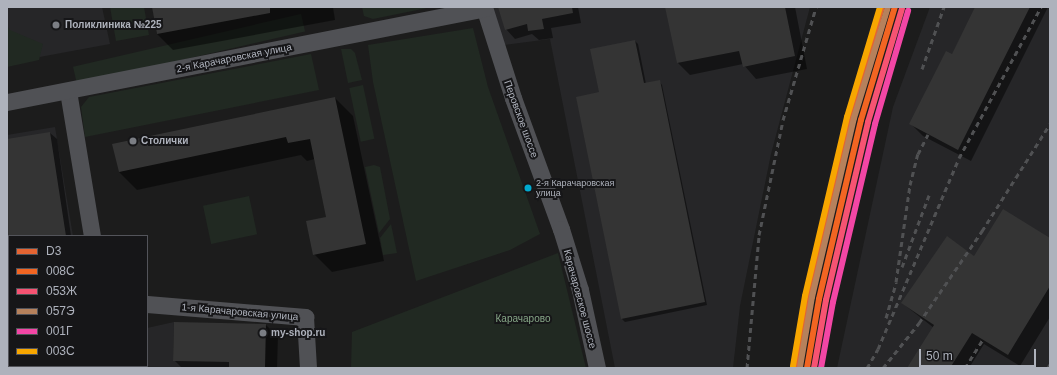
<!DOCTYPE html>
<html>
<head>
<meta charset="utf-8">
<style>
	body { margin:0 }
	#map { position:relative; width:1057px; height:375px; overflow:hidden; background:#1c1c1c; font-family:Helvetica,sans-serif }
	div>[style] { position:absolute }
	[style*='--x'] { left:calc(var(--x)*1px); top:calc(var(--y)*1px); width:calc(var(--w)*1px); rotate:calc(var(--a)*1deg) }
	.built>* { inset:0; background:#262628 }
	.green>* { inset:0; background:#212922; transform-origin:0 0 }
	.shadow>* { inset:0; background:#0007 }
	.building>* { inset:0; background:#343434 }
	.minor>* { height:17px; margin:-8.5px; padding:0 8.5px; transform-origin:8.5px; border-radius:8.5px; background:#505155 }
	.rail>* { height:3px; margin-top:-1.5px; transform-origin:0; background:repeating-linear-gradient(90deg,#505153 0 5px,transparent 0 9px) }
	.rail-1>* { height:6px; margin:-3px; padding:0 3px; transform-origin:3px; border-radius:3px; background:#e46432 }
	.rail-2>* { height:6px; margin:-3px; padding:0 3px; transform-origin:3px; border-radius:3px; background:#f26522 }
	.rail-3>* { height:6px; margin:-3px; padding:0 3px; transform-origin:3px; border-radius:3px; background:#f65372 }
	.rail-4>* { height:6px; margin:-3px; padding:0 3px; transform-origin:3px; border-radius:3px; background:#b6815c }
	.rail-5>* { height:6px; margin:-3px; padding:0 3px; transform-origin:3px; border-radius:3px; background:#f346a5 }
	.rail-6>* { height:6px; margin:-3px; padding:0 3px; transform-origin:3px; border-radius:3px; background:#f7a600 }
	.dots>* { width:11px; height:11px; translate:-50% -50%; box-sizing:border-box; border:2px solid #161618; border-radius:50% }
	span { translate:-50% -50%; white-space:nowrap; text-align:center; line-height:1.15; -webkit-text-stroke:4px #161618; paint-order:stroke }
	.bus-label { font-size:9px; color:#aeb2bc }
	.left { translate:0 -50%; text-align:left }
	.poi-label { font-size:10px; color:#aeb2bc; font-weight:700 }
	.street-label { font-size:10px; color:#aeb2bc }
	.park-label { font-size:10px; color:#86a687 }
	.frame { position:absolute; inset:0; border:8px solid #aeb2bc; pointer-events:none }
	.legend { position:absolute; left:8px; top:235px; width:140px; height:132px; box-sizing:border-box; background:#161618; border:1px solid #53545a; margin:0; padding:5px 7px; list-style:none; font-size:12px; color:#aeb2bc }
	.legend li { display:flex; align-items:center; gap:8px; height:20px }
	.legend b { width:20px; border:1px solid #53545a }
	.scale { position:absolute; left:919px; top:349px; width:117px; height:18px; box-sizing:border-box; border:2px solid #aeb2bc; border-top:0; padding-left:5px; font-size:12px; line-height:14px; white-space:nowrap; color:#aeb2bc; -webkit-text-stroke:3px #161618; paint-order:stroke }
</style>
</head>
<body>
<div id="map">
	<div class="built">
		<div style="clip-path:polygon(7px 7px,102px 7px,110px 44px,7px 63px)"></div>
		<div style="clip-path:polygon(491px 7px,810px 7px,771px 154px,740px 306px,733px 368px,615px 368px,550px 39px,504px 45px)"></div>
		<div style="clip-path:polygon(930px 7px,1050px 7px,1050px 368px,837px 368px,893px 107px)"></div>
		<div style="clip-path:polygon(55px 127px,73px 236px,9px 236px,7px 355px,7px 135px)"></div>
		<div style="clip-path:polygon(174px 322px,173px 361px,229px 362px,229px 368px,7px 368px,9px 358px,9px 366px,147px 366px,147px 328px)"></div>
	</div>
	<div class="green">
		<div style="clip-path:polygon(110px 7px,144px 7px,149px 35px,116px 41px)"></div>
		<div style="clip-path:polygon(362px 7px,432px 7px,373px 19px,364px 16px)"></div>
		<div style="left:301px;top:14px;width:18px;height:234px;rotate:77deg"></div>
		<div style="clip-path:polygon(7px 26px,10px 30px,43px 44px,39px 60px,7px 67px)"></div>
		<div style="clip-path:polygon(473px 28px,488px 87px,540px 234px,510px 250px,416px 281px,373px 82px,368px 45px)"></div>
		<div style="clip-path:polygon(341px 49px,351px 49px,355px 53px,362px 80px,348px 83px)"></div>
		<div style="clip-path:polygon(311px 54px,319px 90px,85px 137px,81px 107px,89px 97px)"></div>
		<div style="left:363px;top:85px;width:55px;height:14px;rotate:78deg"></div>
		<div style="clip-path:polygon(374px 165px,380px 167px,390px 219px,379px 233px,365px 167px)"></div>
		<div style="left:249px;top:196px;width:39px;height:47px;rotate:78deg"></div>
		<div style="clip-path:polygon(391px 224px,397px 253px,383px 255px,380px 238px)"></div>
		<div style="clip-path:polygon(558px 253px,586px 368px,351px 368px,352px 332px)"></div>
	</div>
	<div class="shadow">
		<div style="clip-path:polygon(153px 7px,333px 7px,335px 20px,173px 50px,157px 34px)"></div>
		<div style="clip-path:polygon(499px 7px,578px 7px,581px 23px,551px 28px,553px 38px,539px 40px,532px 34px,515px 39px,506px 29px)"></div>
		<div style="clip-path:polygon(666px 7px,795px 7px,807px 69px,756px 79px,743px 64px,690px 75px,678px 63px)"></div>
		<div style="clip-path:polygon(976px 7px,1048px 7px,971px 161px,923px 136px,911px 124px,952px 55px)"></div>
		<div style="clip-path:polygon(635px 41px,638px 44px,646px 84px,659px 81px,662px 85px,707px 305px,625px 322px,622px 319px,577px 98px,600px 93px)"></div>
		<div style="clip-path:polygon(335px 98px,353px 116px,384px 261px,332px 272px,314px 254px,328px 217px,315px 159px,307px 161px,301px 155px,137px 190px,119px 172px)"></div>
		<div style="clip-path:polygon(50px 133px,57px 139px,71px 236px,9px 236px,7px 284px,7px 140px)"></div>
		<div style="clip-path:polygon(1050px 239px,1050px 317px,1020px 366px,984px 344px,969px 368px,909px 368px,934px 328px,902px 303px,975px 258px)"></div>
		<div style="clip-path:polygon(266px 325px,278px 337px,277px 368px,182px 368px,174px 360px)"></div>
		<div style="clip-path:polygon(7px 327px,9px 329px,7px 363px)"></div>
	</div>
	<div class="building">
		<div style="clip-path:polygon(152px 7px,270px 7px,270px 13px,157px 34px)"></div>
		<div style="clip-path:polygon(498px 7px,572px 7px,573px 13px,542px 19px,544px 29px,528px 31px,527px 24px,505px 30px)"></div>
		<div style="clip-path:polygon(665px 7px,785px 7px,795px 56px,743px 67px,739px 51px,677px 63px)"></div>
		<div style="clip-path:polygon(975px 7px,1030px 7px,958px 150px,909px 124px,946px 51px,952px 54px)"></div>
		<div style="clip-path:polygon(635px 40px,644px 83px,660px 80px,705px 302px,621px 319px,576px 97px,599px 92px,590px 49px)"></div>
		<div style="clip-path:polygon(335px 97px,366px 244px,313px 255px,306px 221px,326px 217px,310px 139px,288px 143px,286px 137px,119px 172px,112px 144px)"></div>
		<div style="clip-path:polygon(50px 132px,66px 236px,7px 236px,7px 139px)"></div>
		<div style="clip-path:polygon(1003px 209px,1050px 238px,1050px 286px,1008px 355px,972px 333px,950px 368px,907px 368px,934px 325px,901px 303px,947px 236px,974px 256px)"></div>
		<div style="clip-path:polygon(174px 322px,266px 324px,265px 368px,229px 368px,229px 362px,173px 361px)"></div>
	</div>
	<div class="minor">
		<div style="--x:484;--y:7;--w:96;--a:72.3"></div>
		<div style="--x:513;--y:98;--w:140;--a:69.9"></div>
		<div style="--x:561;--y:229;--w:64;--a:72.7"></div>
		<div style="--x:580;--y:290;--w:80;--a:77.7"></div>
		<div style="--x:68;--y:91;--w:147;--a:80.6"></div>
		<div style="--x:7;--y:102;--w:486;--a:-11.1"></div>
		<div style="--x:147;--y:304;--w:159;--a:4.7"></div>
		<div style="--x:305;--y:317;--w:51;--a:86.6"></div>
	</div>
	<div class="rail">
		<div style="--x:922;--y:69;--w:66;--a:-70.5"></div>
		<div style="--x:902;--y:267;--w:77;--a:-69.4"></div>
		<div style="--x:886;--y:318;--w:37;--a:-74"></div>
		<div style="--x:896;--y:282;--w:98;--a:-81.8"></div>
		<div style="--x:910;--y:185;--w:32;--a:-76"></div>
		<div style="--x:918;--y:154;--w:22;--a:-63"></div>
		<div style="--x:747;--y:368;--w:134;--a:-84.8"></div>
		<div style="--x:759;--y:235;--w:117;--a:-78.2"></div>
		<div style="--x:783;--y:120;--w:118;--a:-73.7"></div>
		<div style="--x:867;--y:368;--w:22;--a:-60"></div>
		<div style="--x:878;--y:349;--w:207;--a:-67"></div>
		<div style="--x:959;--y:158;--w:172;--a:-61.5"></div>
		<div style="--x:883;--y:368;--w:58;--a:-51.3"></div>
		<div style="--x:919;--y:323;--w:112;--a:-55.6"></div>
		<div style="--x:982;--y:231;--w:127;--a:-57.6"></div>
		<div style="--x:965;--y:368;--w:34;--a:-58"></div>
		<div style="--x:1048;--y:368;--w:4;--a:-63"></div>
	</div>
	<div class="rail-1">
		<div style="--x:795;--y:368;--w:72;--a:-79.6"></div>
		<div style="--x:808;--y:297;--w:185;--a:-76.9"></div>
		<div style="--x:850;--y:117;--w:115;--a:-73.8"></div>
	</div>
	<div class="rail-2">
		<div style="--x:807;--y:368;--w:70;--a:-80.1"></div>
		<div style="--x:819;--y:299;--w:184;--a:-76.8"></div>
		<div style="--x:861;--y:120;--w:118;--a:-73.3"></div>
	</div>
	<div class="rail-3">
		<div style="--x:814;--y:368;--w:69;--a:-80"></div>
		<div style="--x:826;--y:300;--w:183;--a:-76.7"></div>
		<div style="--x:868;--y:122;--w:118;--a:-73.3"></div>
	</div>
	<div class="rail-4">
		<div style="--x:800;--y:367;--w:71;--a:-80.3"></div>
		<div style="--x:812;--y:297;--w:184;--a:-76.8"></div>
		<div style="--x:854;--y:118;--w:116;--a:-73"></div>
	</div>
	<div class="rail-5">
		<div style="--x:821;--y:368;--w:67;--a:-79.7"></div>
		<div style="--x:833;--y:302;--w:183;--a:-76.7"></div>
		<div style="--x:875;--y:124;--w:118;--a:-73.7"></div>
	</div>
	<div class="rail-6">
		<div style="--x:793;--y:366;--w:71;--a:-80.3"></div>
		<div style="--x:805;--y:296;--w:184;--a:-76.8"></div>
		<div style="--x:847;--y:117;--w:115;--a:-73.3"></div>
	</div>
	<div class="dots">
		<div style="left:56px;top:25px;background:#7b7e84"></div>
		<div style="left:133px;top:141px;background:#7b7e84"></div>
		<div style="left:528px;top:188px;background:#00a9ce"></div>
		<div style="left:263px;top:333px;background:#7b7e84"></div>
	</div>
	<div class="bus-label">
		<span class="left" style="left:536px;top:188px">2-я Карачаровская<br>улица</span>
	</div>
	<div class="poi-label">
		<span class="left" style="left:65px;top:25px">Поликлиника №225</span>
		<span class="left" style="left:141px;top:141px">Столички</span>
		<span class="left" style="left:271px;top:333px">my-shop.ru</span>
	</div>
	<div class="street-label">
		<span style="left:234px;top:58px;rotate:-11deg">2-я Карачаровская улица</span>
		<span style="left:521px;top:119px;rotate:70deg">Перовское шоссе</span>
		<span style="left:580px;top:299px;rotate:75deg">Карачаровское шоссе</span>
		<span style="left:240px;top:312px;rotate:5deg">1-я Карачаровская улица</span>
	</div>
	<div class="park-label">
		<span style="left:523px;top:319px">Карачарово</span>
	</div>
	<div class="frame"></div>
	<ul class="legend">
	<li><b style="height:5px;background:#e46432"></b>D3</li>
	<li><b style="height:5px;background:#f26522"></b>008С</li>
	<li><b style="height:5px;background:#f65372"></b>053Ж</li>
	<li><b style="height:5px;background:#b6815c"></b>057Э</li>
	<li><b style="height:5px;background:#f346a5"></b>001Г</li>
	<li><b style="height:5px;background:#f7a600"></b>003С</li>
	</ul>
	<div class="scale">50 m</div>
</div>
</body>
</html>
